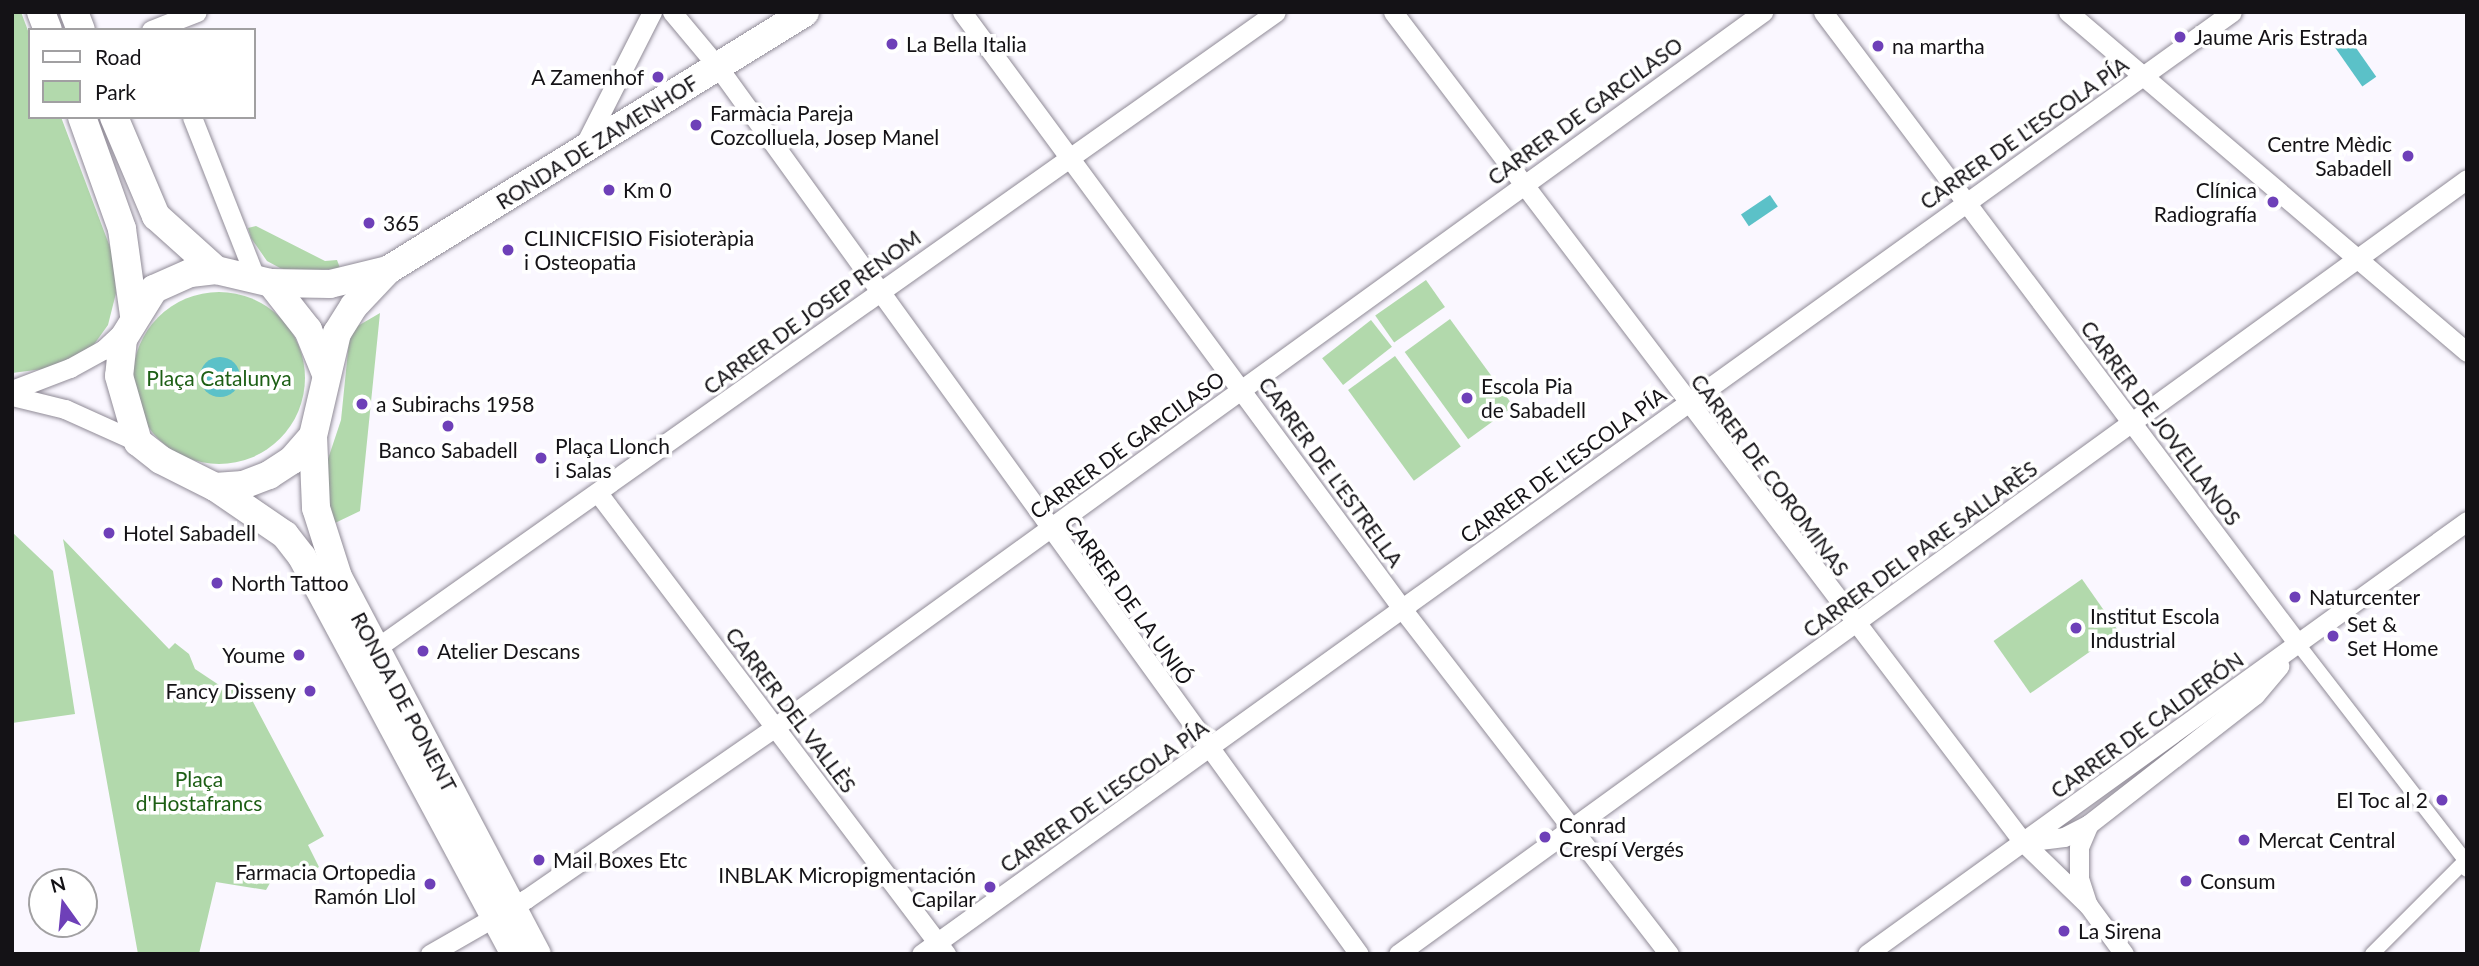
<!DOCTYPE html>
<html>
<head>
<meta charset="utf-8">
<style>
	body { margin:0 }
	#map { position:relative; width:2479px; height:966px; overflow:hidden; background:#faf7ff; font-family:Lato,sans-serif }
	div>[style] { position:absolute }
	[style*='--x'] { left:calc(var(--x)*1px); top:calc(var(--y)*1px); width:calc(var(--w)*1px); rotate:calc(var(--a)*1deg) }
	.green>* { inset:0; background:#b2d9ac; transform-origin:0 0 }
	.round { border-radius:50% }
	.water>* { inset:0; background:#5bc1c8; transform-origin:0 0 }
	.roads { filter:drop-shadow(0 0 2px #908b97) drop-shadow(0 0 2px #908b97) }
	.pedestrian>* { height:14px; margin:-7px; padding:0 7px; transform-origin:7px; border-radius:7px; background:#fff }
	.minor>* { height:19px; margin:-9.5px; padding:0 9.5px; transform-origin:9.5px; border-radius:9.5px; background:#fff }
	.secondary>* { height:28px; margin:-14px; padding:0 14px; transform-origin:14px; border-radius:14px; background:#fff }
	.dots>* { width:19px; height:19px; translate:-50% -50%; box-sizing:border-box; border:4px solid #fff; border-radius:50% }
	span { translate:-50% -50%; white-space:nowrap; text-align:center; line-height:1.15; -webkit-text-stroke:7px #fff; paint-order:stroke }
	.poi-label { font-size:21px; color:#141216 }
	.left { translate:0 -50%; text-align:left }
	.right { translate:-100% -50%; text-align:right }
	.street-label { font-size:21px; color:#141216 }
	.park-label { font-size:21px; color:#1d5f15 }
	.frame { position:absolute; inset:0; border:14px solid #141216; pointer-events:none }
	.legend { position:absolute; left:28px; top:28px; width:228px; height:91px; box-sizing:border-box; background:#fff; border:2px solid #a1a0a2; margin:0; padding:9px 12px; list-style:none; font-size:21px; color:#141216 }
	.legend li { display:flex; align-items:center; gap:14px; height:35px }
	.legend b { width:35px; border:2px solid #a1a0a2 }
	.north { position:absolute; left:28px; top:868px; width:70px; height:70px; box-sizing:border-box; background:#fff; border:2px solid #a1a0a2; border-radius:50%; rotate:345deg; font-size:19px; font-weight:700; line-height:28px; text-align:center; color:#141216 }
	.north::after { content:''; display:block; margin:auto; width:24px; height:32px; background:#6e40b8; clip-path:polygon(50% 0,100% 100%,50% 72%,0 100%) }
</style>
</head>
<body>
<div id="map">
	<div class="green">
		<div style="clip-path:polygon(12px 12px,21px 12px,30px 36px,30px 117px,61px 117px,113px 255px,116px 293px,108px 325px,90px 350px,59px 367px,12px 373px)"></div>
		<div style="clip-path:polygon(256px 226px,325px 261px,337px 260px,340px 268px,296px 273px,280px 268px,267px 261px,251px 238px,248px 228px)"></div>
		<div style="left:1426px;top:280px;width:33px;height:62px;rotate:55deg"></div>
		<div class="round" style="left:133px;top:292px;width:172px;height:172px"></div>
		<div style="clip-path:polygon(380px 313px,360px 511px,335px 523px,328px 503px,327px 462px,341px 420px,349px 341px,356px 327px)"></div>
		<div style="left:1450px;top:319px;width:108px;height:56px;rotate:54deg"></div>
		<div style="left:1371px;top:320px;width:34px;height:62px;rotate:52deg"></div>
		<div style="left:1395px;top:356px;width:112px;height:58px;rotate:54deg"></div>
		<div style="clip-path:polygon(12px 532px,53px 571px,75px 714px,12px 723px)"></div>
		<div style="clip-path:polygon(63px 539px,169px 649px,175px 643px,189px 654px,195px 669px,225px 689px,232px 690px,242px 681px,324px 836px,308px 845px,319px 867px,292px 882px,288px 877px,274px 876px,266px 890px,216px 882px,199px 954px,138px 954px)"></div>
		<div style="left:2082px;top:579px;width:64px;height:108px;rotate:55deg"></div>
	</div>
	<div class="water">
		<div style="left:2347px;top:35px;width:51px;height:17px;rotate:55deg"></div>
		<div style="left:1770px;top:195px;width:14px;height:35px;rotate:56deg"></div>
		<div class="round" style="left:200px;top:357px;width:40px;height:40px"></div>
	</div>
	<div class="roads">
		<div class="pedestrian">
			<div style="--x:2298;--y:644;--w:273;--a:52.3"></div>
			<div style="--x:2465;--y:860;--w:10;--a:79"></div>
			<div style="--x:2372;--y:954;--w:134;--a:-45"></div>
		</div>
		<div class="minor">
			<div style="--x:672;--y:12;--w:72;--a:50.1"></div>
			<div style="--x:718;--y:67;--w:1094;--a:54.15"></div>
			<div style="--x:962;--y:12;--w:743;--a:53.59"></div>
			<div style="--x:1403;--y:610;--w:435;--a:52.3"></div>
			<div style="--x:1393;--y:12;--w:1042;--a:52.8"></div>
			<div style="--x:2023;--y:842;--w:91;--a:44.1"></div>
			<div style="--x:2088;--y:905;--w:61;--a:53.7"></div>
			<div style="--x:1823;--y:12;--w:791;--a:53.07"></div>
			<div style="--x:2068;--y:12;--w:524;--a:40.44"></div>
			<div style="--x:151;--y:30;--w:49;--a:-21.4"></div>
			<div style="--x:192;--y:117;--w:172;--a:68.5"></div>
			<div style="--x:583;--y:148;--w:153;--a:-63.1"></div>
			<div style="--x:12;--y:390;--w:62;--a:-20.8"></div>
			<div style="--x:70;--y:368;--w:38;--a:-29"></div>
			<div style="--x:103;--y:350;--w:34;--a:-43"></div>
			<div style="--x:12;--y:396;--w:55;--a:13.8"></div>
			<div style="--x:65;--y:409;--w:80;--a:24.3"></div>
			<div style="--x:598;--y:493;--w:578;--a:52.95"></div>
			<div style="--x:375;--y:649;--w:1103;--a:-35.26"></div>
			<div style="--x:2024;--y:842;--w:40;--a:-7.1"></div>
			<div style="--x:2064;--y:837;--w:28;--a:-27"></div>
			<div style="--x:2087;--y:903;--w:25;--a:-108"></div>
			<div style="--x:2079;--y:879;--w:32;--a:-90"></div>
			<div style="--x:2079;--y:847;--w:25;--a:-67"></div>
			<div style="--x:2089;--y:824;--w:210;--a:-37.9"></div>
			<div style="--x:2255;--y:695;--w:38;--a:-50"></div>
			<div style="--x:430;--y:954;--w:111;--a:-29.8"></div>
			<div style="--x:526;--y:899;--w:303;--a:-34.6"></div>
			<div style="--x:775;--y:727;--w:1220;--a:-35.89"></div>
			<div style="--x:921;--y:954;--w:1614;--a:-35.7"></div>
			<div style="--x:1398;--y:954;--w:1320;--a:-35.94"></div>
			<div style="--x:1867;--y:954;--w:740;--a:-35.82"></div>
		</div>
		<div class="secondary">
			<div style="--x:41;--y:12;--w:19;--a:69"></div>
			<div style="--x:74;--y:12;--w:19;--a:69"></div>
			<div style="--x:82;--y:117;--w:119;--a:70.3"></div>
			<div style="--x:122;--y:229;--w:88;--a:82.1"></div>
			<div style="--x:114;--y:117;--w:108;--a:67"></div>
			<div style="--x:156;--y:216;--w:81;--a:42"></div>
			<div style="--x:271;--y:283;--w:59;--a:1"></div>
			<div style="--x:330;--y:284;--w:60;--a:-13.6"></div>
			<div style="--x:326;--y:374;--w:48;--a:-112.2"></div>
			<div style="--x:308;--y:330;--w:60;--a:-128.2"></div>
			<div style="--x:271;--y:283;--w:57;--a:-166.7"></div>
			<div style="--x:216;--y:270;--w:26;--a:173"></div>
			<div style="--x:190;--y:273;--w:39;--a:156"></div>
			<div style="--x:154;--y:289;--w:59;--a:121.8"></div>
			<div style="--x:123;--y:339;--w:37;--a:96"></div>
			<div style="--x:119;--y:376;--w:69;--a:73.9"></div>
			<div style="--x:138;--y:442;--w:29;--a:38"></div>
			<div style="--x:161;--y:460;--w:60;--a:26.6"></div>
			<div style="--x:215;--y:487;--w:28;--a:-4"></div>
			<div style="--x:243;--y:485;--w:28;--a:-21"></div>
			<div style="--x:269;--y:475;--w:27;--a:-33"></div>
			<div style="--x:292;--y:460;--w:32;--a:-49"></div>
			<div style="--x:313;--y:436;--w:106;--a:-76.9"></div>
			<div style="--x:337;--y:333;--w:32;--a:-58"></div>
			<div style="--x:354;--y:306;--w:50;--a:-46.6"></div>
			<div style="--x:388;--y:270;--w:490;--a:-31.7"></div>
			<div style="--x:313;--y:436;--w:72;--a:87.6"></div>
			<div style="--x:316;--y:508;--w:72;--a:72.3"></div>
			<div style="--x:338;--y:577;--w:426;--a:62.2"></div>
			<div style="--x:215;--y:487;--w:85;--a:34.4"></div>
			<div style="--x:285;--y:535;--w:28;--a:52"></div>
			<div style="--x:302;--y:557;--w:451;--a:61.8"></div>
		</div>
	</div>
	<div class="dots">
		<div style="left:2180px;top:37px;background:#6e40b8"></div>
		<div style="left:892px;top:44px;background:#6e40b8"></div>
		<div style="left:1878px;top:46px;background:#6e40b8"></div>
		<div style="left:658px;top:77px;background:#6e40b8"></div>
		<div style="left:696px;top:125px;background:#6e40b8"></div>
		<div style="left:2408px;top:156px;background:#6e40b8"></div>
		<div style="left:609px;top:190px;background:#6e40b8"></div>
		<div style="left:2273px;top:202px;background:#6e40b8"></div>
		<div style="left:369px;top:223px;background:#6e40b8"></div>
		<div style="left:508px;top:250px;background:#6e40b8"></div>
		<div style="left:1467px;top:398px;background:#6e40b8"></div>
		<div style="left:362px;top:404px;background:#6e40b8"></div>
		<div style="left:448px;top:426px;background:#6e40b8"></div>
		<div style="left:541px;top:458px;background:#6e40b8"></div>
		<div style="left:109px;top:533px;background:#6e40b8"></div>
		<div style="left:217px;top:583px;background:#6e40b8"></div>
		<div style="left:2295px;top:597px;background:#6e40b8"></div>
		<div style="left:2076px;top:628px;background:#6e40b8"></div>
		<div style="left:2333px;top:636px;background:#6e40b8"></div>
		<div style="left:423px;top:651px;background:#6e40b8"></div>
		<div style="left:299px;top:655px;background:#6e40b8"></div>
		<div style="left:310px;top:691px;background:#6e40b8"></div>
		<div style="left:2442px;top:800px;background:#6e40b8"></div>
		<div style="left:1545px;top:837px;background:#6e40b8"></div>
		<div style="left:2244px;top:840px;background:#6e40b8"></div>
		<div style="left:539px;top:860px;background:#6e40b8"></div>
		<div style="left:2186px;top:881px;background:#6e40b8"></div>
		<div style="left:430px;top:884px;background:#6e40b8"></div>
		<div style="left:990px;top:887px;background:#6e40b8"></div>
		<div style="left:2064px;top:931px;background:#6e40b8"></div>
	</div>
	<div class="poi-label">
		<span class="left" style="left:2194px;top:37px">Jaume Aris Estrada</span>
		<span class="left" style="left:906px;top:44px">La Bella Italia</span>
		<span class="left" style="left:1892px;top:46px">na martha</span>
		<span class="right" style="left:644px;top:77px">A Zamenhof</span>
		<span class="left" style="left:710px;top:125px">Farmàcia Pareja<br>Cozcolluela, Josep Manel</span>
		<span class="right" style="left:2392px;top:156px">Centre Mèdic<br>Sabadell</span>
		<span class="left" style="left:623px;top:190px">Km 0</span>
		<span class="right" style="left:2257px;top:202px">Clínica<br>Radiografía</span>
		<span class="left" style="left:383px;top:223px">365</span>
		<span class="left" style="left:524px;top:250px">CLINICFISIO Fisioteràpia<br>i Osteopatia</span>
		<span class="left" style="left:1481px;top:398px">Escola Pia<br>de Sabadell</span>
		<span class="left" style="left:376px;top:404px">a Subirachs 1958</span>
		<span class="left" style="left:555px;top:458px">Plaça Llonch<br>i Salas</span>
		<span style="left:448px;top:450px">Banco Sabadell</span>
		<span class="left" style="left:123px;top:533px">Hotel Sabadell</span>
		<span class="left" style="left:231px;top:583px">North Tattoo</span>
		<span class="left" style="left:2309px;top:597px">Naturcenter</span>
		<span class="left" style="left:2090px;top:628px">Institut Escola<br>Industrial</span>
		<span class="left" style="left:2347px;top:636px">Set &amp;<br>Set Home</span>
		<span class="left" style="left:437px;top:651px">Atelier Descans</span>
		<span class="right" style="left:285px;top:655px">Youme</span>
		<span class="right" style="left:296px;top:691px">Fancy Disseny</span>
		<span class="right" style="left:2428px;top:800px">El Toc al 2</span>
		<span class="left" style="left:1559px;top:837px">Conrad<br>Crespí Vergés</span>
		<span class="left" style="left:2258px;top:840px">Mercat Central</span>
		<span class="left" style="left:553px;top:860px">Mail Boxes Etc</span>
		<span class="right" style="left:416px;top:884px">Farmacia Ortopedia<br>Ramón Llol</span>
		<span class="right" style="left:976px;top:887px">INBLAK Micropigmentación<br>Capilar</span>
		<span class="left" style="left:2200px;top:881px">Consum</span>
		<span class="left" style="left:2078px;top:931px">La Sirena</span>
	</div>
	<div class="street-label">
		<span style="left:1585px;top:111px;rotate:-36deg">CARRER DE GARCILASO</span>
		<span style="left:2024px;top:133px;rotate:-35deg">CARRER DE L'ESCOLA PÍA</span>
		<span style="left:597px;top:142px;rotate:-32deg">RONDA DE ZAMENHOF</span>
		<span style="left:812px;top:312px;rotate:-36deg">CARRER DE JOSEP RENOM</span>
		<span style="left:2161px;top:423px;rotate:53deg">CARRER DE JOVELLANOS</span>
		<span style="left:1127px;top:445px;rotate:-36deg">CARRER DE GARCILASO</span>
		<span style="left:1563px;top:465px;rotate:-36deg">CARRER DE L'ESCOLA PÍA</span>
		<span style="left:1331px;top:472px;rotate:54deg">CARRER DE L'ESTRELLA</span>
		<span style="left:1770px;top:475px;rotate:53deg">CARRER DE COROMINAS</span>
		<span style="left:1920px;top:549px;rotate:-36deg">CARRER DEL PARE SALLARÈS</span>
		<span style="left:1129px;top:600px;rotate:54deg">CARRER DE LA UNIÓ</span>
		<span style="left:404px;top:702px;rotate:62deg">RONDA DE PONENT</span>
		<span style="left:791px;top:710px;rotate:53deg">CARRER DEL VALLÈS</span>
		<span style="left:2147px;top:725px;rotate:-36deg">CARRER DE CALDERÓN</span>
		<span style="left:1104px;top:796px;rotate:-35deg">CARRER DE L'ESCOLA PÍA</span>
	</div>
	<div class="park-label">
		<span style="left:219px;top:378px">Plaça Catalunya</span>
		<span style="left:199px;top:791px">Plaça<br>d'Hostafrancs</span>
	</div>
	<div class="frame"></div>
	<ul class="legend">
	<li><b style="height:9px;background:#fff"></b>Road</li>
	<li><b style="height:19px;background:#b2d9ac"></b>Park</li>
	</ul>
	<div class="north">N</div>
</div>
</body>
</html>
